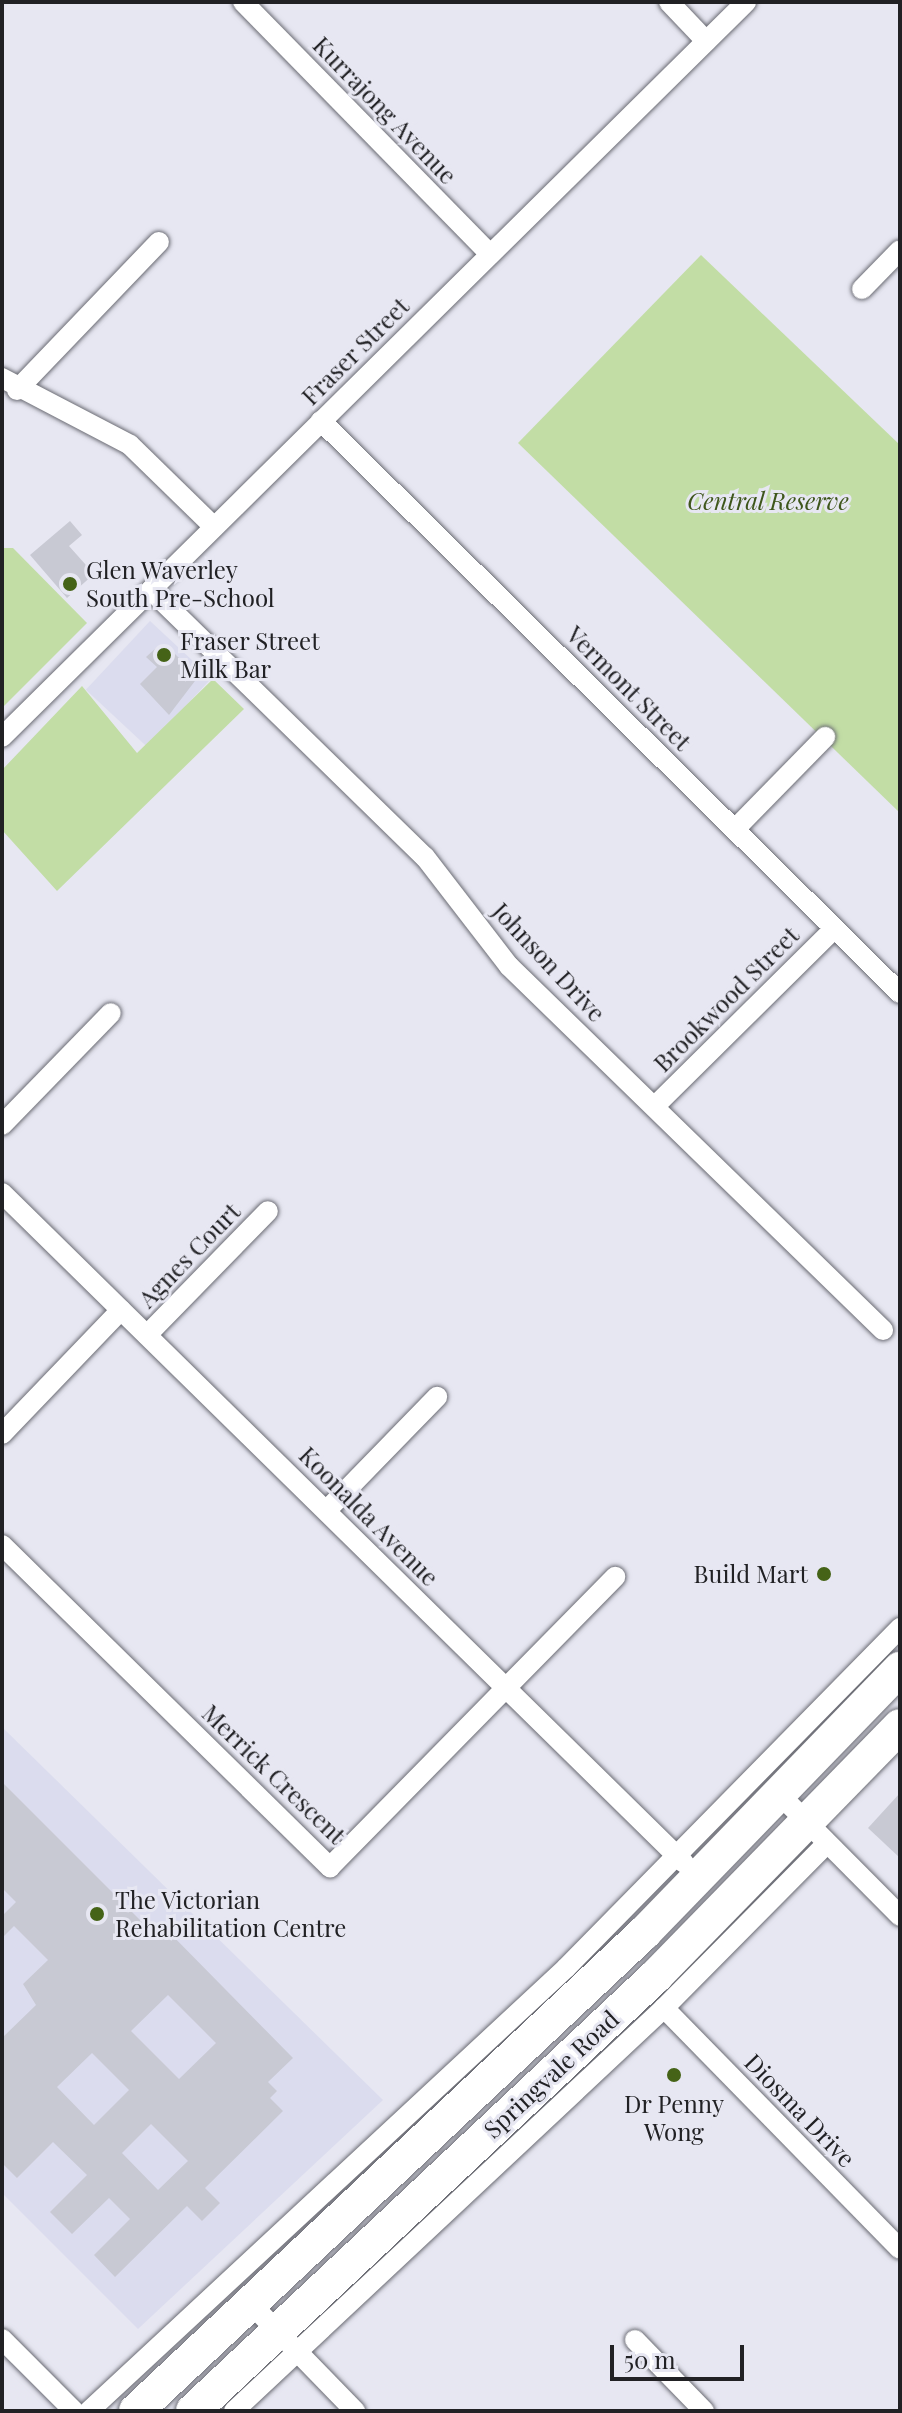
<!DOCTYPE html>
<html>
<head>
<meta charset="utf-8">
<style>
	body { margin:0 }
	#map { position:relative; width:902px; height:2413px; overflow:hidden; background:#e7e7f2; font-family:"Playfair Display",serif }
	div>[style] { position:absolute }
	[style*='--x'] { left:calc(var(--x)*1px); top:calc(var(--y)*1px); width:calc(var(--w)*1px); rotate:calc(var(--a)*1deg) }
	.built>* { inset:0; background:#dbdcee; transform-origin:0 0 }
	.green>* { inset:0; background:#c2dda5 }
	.building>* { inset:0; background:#c8c9d3 }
	.roads { filter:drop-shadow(0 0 2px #6a6b73) drop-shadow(0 0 2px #6a6b73) }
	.minor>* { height:20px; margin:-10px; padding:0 10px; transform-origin:10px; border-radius:10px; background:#fff }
	.trunk>* { height:34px; margin:-17px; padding:0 17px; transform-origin:17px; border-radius:17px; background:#fff }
	.dots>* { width:22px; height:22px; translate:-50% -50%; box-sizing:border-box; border:4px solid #e7e7f2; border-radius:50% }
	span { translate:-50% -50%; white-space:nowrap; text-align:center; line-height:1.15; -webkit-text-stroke:6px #e7e7f2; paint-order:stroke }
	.street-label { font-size:24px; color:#212124 }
	.park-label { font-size:24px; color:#3e561b; font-style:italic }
	.poi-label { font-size:24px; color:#212124 }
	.left { translate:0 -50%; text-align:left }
	.right { translate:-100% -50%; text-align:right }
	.frame { position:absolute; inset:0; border:4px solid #212124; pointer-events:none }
	.scale { position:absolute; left:610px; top:2345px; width:134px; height:36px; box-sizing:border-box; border:4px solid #212124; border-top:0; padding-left:10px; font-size:24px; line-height:28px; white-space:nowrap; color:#212124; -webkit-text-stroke:6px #e7e7f2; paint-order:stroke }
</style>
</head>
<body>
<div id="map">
	<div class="built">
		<div style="left:150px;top:621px;width:84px;height:94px;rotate:43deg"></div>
		<div style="clip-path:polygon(2px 1727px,383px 2100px,138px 2329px,2px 2193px)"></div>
	</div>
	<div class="green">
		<div style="clip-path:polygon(701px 255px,900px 445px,900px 813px,518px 443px)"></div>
		<div style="clip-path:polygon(2px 548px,13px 548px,87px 623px,2px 708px)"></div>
		<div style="clip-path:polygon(213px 679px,244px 709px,57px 891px,2px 830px,2px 770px,82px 686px,137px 753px)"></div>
	</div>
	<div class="building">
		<div style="clip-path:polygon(70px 521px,82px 535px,69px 546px,94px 574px,67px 598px,30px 555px)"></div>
		<div style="clip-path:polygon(157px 647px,168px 647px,198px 677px,169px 715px,140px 684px,157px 667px,146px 657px)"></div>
		<div style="clip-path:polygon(evenodd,2px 1782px,153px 1933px,162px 1925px,293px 2058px,268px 2082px,277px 2091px,270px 2098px,283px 2111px,205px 2188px,220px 2203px,202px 2221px,187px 2206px,115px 2277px,94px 2255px,130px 2219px,109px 2198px,72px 2234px,50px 2212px,87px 2175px,53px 2142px,17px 2178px,2px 2163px,2px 2038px,36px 2005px,23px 1984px,48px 1960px,14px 1926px,2px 1938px,2px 1916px,16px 1902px,2px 1888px,2px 1782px,168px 1995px,216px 2043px,179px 2079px,131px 2031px,168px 1995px,2px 1782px,92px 2053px,129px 2090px,94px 2125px,57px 2087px,92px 2053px,2px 1782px,151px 2124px,188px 2161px,158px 2190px,122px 2153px,151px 2124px)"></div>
		<div style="clip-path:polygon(900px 1793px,900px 1858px,868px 1828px)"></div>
	</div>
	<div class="roads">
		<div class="minor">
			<div style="--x:243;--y:2;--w:353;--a:45.6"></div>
			<div style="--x:669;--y:2;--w:54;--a:46.5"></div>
			<div style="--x:862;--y:289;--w:54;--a:-45.7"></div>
			<div style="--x:2;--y:378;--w:144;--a:27.6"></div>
			<div style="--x:130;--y:445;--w:117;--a:44.3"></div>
			<div style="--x:17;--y:390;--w:205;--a:-46.2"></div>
			<div style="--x:321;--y:421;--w:814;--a:44.65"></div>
			<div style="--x:151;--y:590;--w:383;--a:44.3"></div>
			<div style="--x:425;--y:857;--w:138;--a:52.4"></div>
			<div style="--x:509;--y:966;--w:522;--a:44.22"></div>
			<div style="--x:2;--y:737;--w:1046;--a:-44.65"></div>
			<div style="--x:735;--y:829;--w:129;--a:-45.6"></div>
			<div style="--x:655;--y:1106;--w:252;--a:-44.7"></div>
			<div style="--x:2;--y:1125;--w:156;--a:-45.8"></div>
			<div style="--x:2;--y:1193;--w:956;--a:44.49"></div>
			<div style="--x:147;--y:1335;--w:173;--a:-45.7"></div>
			<div style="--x:2;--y:1434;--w:172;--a:-46.2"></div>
			<div style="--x:327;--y:1510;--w:158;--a:-45.8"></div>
			<div style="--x:2;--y:1545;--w:460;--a:44.5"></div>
			<div style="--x:330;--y:1867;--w:407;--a:-45.5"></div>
			<div style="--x:779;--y:1794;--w:172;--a:45.2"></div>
			<div style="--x:664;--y:2008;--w:337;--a:45.6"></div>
			<div style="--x:250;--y:2303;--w:151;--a:45.8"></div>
			<div style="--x:2;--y:2339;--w:102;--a:45"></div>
			<div style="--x:635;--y:2340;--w:99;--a:45.8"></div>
			<div style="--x:89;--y:2411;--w:651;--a:-42.88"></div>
			<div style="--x:566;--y:1968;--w:477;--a:-45.5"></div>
			<div style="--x:234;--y:2411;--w:589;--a:-43.14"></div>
			<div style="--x:664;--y:2008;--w:232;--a:-45.3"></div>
		</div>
		<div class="trunk">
			<div style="--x:136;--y:2411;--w:698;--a:-43.26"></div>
			<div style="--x:644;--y:1933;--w:368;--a:-45.9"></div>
			<div style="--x:193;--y:2411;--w:635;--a:-43.21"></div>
			<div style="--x:656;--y:1976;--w:349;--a:-45.7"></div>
		</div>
	</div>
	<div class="dots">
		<div style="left:70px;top:584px;background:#456317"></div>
		<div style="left:164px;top:655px;background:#456317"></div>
		<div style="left:824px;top:1574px;background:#456317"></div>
		<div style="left:97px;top:1914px;background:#456317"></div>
		<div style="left:674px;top:2075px;background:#456317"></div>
	</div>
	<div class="street-label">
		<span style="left:385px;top:110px;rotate:46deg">Kurrajong Avenue</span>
		<span style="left:355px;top:351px;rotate:-45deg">Fraser Street</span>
		<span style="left:629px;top:688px;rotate:45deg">Vermont Street</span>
		<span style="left:549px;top:962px;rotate:47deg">Johnson Drive</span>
		<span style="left:726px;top:999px;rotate:-45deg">Brookwood Street</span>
		<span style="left:189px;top:1255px;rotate:-46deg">Agnes Court</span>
		<span style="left:369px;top:1516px;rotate:45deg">Koonalda Avenue</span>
		<span style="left:274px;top:1774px;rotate:44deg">Merrick Crescent</span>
		<span style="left:551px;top:2074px;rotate:-43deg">Springvale Road</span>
		<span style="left:800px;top:2110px;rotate:46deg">Diosma Drive</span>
	</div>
	<div class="park-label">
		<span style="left:768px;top:501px">Central Reserve</span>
	</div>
	<div class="poi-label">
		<span class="left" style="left:86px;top:584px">Glen Waverley<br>South Pre-School</span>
		<span class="left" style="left:180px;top:655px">Fraser Street<br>Milk Bar</span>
		<span class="right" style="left:808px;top:1574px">Build Mart</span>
		<span class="left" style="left:115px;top:1914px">The Victorian<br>Rehabilitation Centre</span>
		<span style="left:674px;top:2118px">Dr Penny<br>Wong</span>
	</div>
	<div class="frame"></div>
	<div class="scale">50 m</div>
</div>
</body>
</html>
